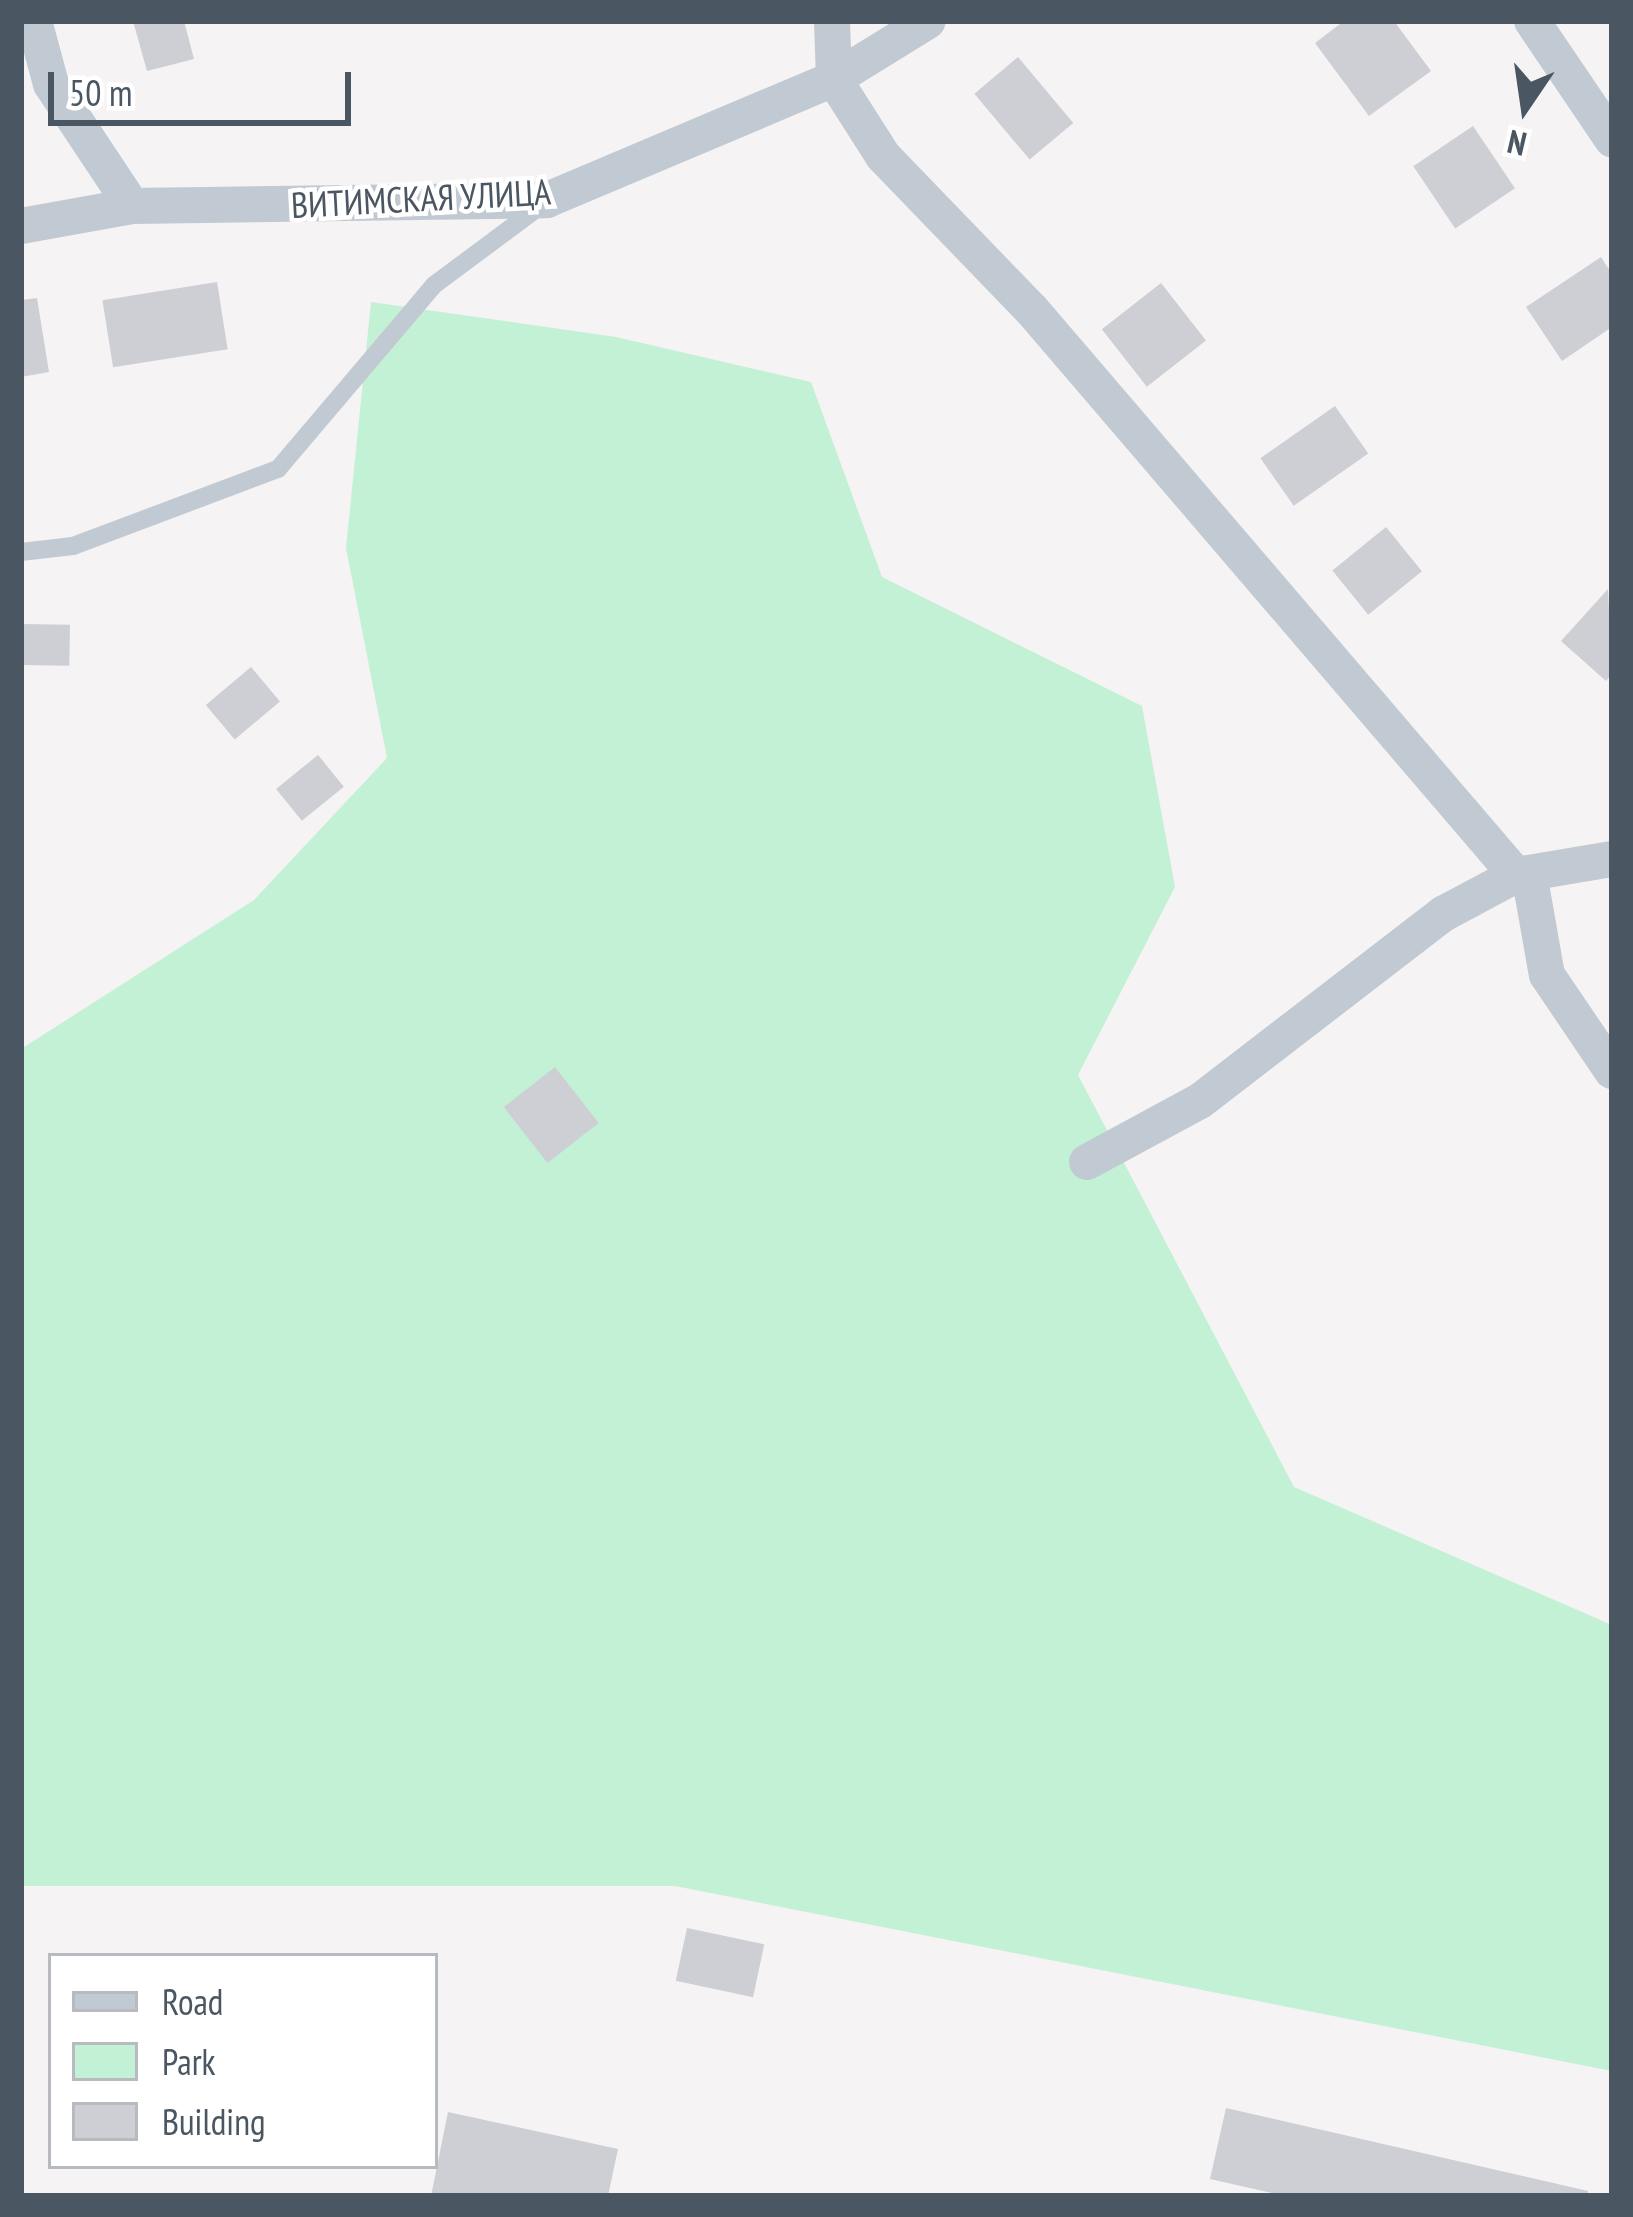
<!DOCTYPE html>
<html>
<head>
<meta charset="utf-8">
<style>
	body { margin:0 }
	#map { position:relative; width:1633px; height:2217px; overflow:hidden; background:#f5f3f3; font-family:"PT Sans Narrow",sans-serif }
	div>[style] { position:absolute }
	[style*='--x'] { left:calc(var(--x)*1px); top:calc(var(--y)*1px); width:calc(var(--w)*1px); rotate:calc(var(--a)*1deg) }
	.green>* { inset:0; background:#c3f1d5 }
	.building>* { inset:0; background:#cdcfd5; transform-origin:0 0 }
	.lane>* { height:18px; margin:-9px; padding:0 9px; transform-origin:9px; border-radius:9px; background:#c1cad2 }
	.street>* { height:36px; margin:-18px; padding:0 18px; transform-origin:18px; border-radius:18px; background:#c1cad2 }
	span { translate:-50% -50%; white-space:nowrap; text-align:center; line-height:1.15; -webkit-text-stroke:9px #fff; paint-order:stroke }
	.street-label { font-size:36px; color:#4a5661 }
	.frame { position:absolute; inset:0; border:24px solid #4a5661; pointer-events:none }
	.legend { position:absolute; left:48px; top:1953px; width:390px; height:216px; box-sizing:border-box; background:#fff; border:3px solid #b7bbc0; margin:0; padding:15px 21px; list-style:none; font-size:36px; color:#4a5661 }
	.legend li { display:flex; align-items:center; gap:24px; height:60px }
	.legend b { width:60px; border:3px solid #b7bbc0 }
	.north { position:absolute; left:1465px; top:48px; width:120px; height:120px; -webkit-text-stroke:9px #fff; paint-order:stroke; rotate:193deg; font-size:33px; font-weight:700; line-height:48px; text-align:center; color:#4a5661 }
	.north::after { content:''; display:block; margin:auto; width:42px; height:54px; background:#4a5661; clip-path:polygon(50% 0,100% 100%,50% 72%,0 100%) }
	.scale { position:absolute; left:48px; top:72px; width:303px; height:54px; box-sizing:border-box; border:6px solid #4a5661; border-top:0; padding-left:15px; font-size:36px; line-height:42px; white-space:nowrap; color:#4a5661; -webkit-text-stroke:9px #fff; paint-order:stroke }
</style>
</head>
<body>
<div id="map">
	<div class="green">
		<div style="clip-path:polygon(371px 302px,616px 337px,811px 382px,882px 577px,1142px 706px,1175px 887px,1078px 1075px,1294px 1487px,1612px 1625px,1612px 2071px,675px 1886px,21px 1886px,21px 1049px,254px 900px,387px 758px,346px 548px)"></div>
	</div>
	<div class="building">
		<div style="clip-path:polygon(133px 21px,184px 21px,194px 59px,147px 71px)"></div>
		<div style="clip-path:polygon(1344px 21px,1394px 21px,1431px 71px,1369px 116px,1315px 43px)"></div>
		<div style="left:1018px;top:57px;width:86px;height:57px;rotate:50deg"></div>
		<div style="left:1473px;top:126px;width:75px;height:72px;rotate:56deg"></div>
		<div style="clip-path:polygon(1601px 257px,1612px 274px,1612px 327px,1562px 361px,1526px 307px)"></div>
		<div style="left:217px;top:282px;width:68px;height:116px;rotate:81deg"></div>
		<div style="left:1161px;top:283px;width:73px;height:75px;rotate:52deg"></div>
		<div style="clip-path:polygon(37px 298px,49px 372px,21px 377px,21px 300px)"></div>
		<div style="left:1335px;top:406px;width:58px;height:91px;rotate:55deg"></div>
		<div style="left:1386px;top:527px;width:57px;height:69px;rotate:51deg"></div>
		<div style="clip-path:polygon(1608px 589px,1612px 674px,1606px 681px,1561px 641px)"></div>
		<div style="left:21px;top:624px;width:49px;height:41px;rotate:1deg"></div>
		<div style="left:251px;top:667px;width:45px;height:59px;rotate:50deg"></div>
		<div style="left:318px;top:755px;width:41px;height:54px;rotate:51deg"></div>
		<div style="left:555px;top:1067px;width:71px;height:65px;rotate:52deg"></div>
		<div style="left:687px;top:1928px;width:79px;height:54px;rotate:12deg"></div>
		<div style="clip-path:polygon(1226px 2108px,1588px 2191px,1587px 2196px,1285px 2196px,1210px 2179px)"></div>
		<div style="clip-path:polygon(448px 2112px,618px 2149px,608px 2196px,431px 2196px)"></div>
	</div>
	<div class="lane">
		<div style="--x:21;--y:552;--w:52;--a:-6.6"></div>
		<div style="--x:73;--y:546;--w:219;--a:-20.6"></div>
		<div style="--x:278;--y:469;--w:241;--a:-49.7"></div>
		<div style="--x:434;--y:285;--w:131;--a:-36.6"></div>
	</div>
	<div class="street">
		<div style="--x:34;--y:21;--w:65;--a:74.9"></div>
		<div style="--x:51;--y:84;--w:146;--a:56.4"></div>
		<div style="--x:832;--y:21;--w:58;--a:88"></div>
		<div style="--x:834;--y:79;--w:91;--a:57.5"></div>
		<div style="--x:883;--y:156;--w:213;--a:46"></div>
		<div style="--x:1031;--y:309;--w:745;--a:49.41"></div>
		<div style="--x:1516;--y:875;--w:97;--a:-9.5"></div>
		<div style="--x:1532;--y:21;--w:143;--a:55.9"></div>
		<div style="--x:21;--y:226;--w:113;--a:-10.2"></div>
		<div style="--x:132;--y:206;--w:415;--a:-0.8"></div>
		<div style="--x:547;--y:200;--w:311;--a:-22.9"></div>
		<div style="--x:834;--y:79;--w:110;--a:-31.7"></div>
		<div style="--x:1530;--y:879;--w:97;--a:80"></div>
		<div style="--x:1547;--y:975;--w:116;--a:55.9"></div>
		<div style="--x:1087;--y:1162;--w:128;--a:-28.4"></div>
		<div style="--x:1200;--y:1101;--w:307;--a:-37.6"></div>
		<div style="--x:1443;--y:914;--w:83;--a:-28.1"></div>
	</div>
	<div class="street-label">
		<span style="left:421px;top:198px;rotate:-3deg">ВИТИМСКАЯ УЛИЦА</span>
	</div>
	<div class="frame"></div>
	<ul class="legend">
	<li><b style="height:15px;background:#c1cad2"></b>Road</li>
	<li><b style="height:33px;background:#c3f1d5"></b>Park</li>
	<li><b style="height:33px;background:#cdcfd5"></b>Building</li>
	</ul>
	<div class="north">N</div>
	<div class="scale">50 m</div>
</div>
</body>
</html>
